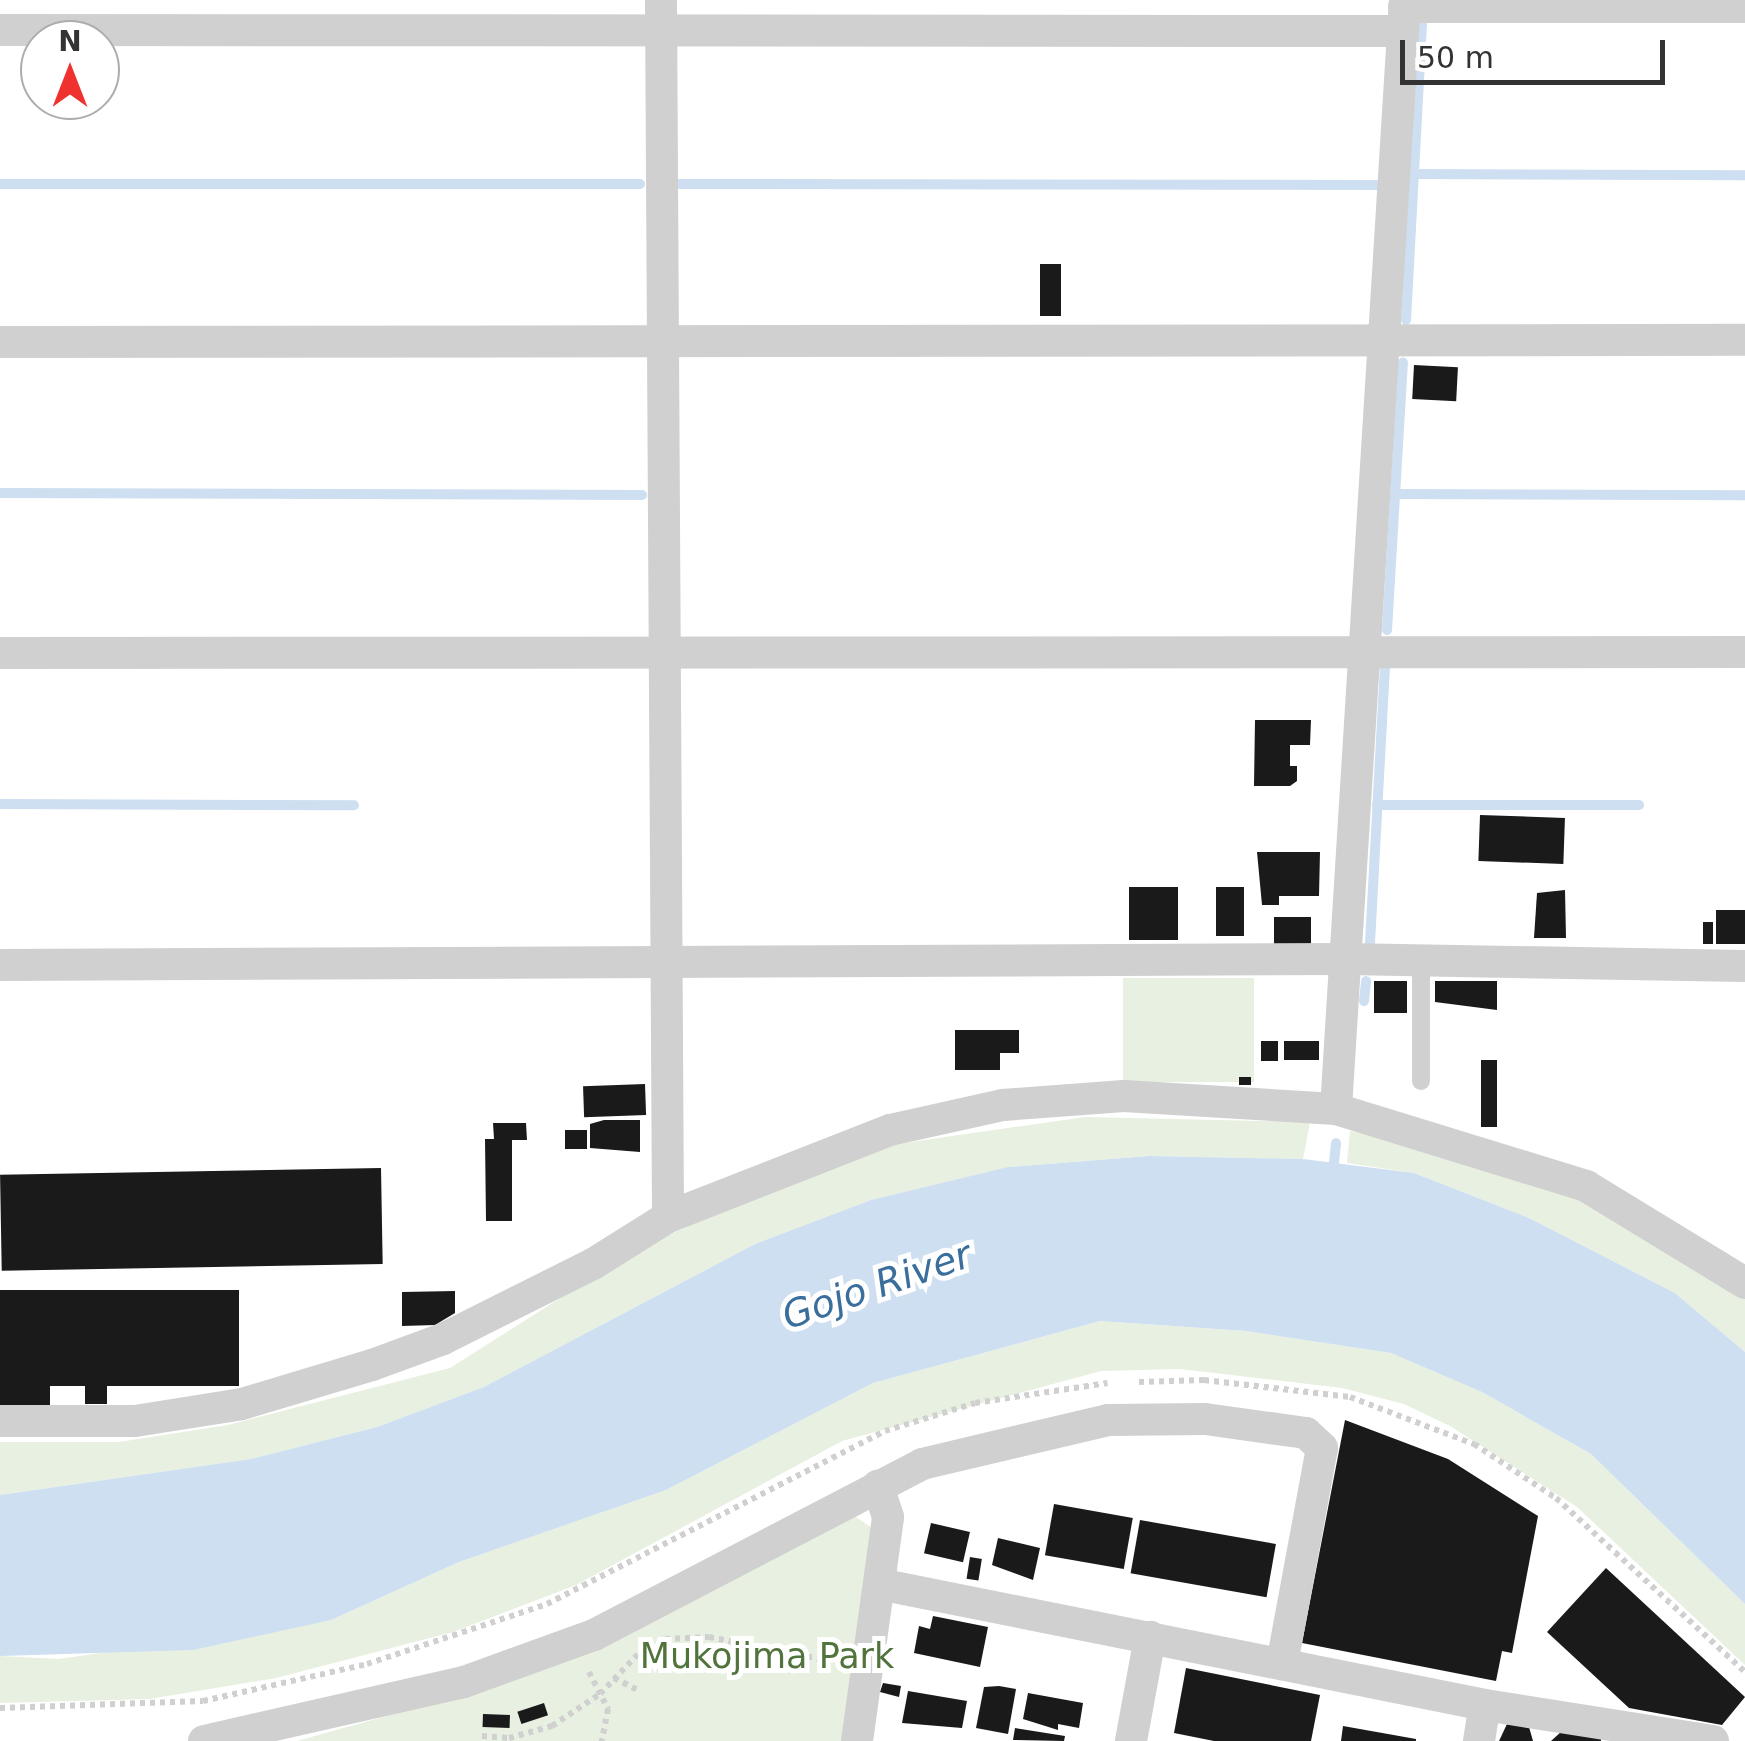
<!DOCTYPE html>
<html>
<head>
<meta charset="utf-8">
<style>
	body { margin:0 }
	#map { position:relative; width:1745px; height:1741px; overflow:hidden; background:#fff; font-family:"DejaVu Sans",sans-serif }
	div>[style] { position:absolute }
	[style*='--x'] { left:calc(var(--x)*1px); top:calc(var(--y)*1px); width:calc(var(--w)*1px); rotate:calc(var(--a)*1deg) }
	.green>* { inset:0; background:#e8f0e1; transform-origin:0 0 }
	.water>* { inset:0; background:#cddff0 }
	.stream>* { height:10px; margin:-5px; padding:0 5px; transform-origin:5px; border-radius:5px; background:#cddff0 }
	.building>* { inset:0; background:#1a1a1a; transform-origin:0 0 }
	.path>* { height:6px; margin-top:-3px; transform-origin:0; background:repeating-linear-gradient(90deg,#d0d0d0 0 5px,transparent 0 10px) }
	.lane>* { height:18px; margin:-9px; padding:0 9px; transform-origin:9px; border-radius:9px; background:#d0d0d0 }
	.street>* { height:32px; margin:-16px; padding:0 16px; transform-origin:16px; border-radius:16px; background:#d0d0d0 }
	span { translate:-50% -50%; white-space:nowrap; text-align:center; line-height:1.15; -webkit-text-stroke:10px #fff; paint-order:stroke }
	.park-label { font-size:35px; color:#51733c }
	.water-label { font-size:38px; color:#3a6e9c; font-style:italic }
	.north { position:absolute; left:20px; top:20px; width:100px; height:100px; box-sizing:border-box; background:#fff; border:2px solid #adadad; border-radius:50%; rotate:0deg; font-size:28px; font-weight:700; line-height:40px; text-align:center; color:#333 }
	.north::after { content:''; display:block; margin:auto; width:35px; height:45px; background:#ef3130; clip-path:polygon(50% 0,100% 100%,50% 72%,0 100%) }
	.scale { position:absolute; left:1400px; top:40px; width:265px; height:45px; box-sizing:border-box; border:5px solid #333; border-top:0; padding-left:12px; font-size:30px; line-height:35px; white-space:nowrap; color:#333; -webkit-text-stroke:8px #fff; paint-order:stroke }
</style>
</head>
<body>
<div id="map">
	<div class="green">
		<div style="left:1123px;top:978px;width:131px;height:104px"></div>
		<div style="clip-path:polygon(1085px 1117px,1310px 1122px,1303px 1159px,1149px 1156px,1009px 1167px,871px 1200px,755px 1244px,484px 1387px,377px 1427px,251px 1459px,0 1495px,0 1442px,119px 1442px,228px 1425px,450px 1368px,636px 1250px,741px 1202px,890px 1145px)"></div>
		<div style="clip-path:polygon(1350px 1131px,1399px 1139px,1581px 1196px,1745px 1295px,1745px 1352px,1675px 1293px,1529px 1218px,1414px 1173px,1347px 1163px)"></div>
		<div style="clip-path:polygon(1100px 1321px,1246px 1331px,1391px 1353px,1482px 1392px,1591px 1454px,1745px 1604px,1745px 1665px,1577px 1507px,1450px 1426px,1404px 1404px,1342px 1388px,1180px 1369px,1101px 1371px,842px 1441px,576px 1585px,453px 1632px,276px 1678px,149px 1699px,0 1703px,0 1656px,59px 1659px,331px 1620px,459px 1562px,666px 1490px,873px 1383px)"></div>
		<div style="clip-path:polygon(850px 1513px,872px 1528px,841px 1741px,297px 1741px,487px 1688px)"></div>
	</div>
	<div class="water">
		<div style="clip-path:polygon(1149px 1156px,1303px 1159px,1414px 1173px,1529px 1218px,1675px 1293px,1745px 1352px,1745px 1604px,1591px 1454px,1482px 1392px,1391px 1353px,1246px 1331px,1100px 1321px,873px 1383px,666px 1490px,459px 1562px,331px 1620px,193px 1650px,0 1656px,0 1495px,251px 1459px,377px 1427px,484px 1387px,755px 1244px,871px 1200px,1008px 1167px)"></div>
	</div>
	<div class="stream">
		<div style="--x:1414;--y:174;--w:331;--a:0.2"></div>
		<div style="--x:0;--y:184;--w:640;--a:0"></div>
		<div style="--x:680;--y:184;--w:701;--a:0.08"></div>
		<div style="--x:1406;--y:320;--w:298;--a:-86.9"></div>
		<div style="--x:0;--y:493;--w:642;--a:0.18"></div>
		<div style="--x:1396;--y:494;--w:349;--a:0.2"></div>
		<div style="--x:1387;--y:630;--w:268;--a:-86.6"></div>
		<div style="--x:0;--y:804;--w:354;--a:0.2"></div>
		<div style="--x:1377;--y:805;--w:262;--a:0"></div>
		<div style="--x:1370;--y:943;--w:277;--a:-86.9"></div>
		<div style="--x:1364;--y:1001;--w:20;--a:-84"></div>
		<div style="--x:1333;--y:1172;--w:29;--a:-84"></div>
	</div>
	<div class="building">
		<div style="left:1040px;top:264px;width:21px;height:52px"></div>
		<div style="left:1414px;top:365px;width:44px;height:34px;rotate:3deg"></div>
		<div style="clip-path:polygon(1255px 720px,1311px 720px,1310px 745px,1290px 745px,1290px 766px,1297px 766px,1297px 781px,1290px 786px,1254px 786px)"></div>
		<div style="left:1480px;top:815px;width:85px;height:46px;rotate:2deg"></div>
		<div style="clip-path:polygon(1257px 852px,1320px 852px,1319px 896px,1279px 896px,1279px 905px,1262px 905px)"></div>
		<div style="left:1129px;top:887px;width:49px;height:53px"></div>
		<div style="left:1216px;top:887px;width:28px;height:49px"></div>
		<div style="clip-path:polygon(1565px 890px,1566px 938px,1534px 938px,1537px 893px)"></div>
		<div style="left:1716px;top:910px;width:29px;height:34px"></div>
		<div style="left:1274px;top:917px;width:37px;height:29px"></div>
		<div style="left:1703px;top:922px;width:10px;height:22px"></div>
		<div style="left:1374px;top:981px;width:33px;height:32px"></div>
		<div style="clip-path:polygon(1435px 981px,1497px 981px,1497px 1010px,1435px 1002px)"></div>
		<div style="clip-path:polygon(955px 1030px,1019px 1030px,1019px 1053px,1000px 1053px,1000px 1070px,955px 1070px)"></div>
		<div style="left:1261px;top:1041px;width:17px;height:20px"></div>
		<div style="left:1284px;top:1041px;width:35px;height:19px"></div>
		<div style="left:1481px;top:1060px;width:16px;height:67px"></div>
		<div style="left:1239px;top:1077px;width:12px;height:8px"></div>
		<div style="left:645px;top:1084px;width:31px;height:62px;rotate:88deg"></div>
		<div style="clip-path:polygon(604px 1120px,640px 1120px,640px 1152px,590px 1148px,590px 1124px)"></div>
		<div style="clip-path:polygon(493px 1123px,526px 1123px,527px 1140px,512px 1140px,512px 1221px,486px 1221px,485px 1139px,494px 1139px)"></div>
		<div style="left:565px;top:1130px;width:22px;height:19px"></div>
		<div style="left:381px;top:1168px;width:96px;height:381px;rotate:89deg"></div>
		<div style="clip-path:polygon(0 1290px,239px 1290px,239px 1386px,107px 1386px,107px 1404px,85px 1404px,85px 1386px,50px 1386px,50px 1406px,0 1406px)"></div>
		<div style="clip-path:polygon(455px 1291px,455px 1313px,435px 1325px,402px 1326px,402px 1292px)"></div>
		<div style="clip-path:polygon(1345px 1420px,1448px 1459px,1538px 1516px,1512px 1653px,1502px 1651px,1496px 1681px,1302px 1643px)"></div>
		<div style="left:1054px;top:1504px;width:80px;height:52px;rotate:10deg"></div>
		<div style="left:1140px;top:1520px;width:138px;height:54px;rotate:10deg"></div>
		<div style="left:931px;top:1523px;width:40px;height:31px;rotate:13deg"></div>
		<div style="clip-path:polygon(998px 1538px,1040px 1548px,1033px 1580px,992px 1565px)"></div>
		<div style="left:970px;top:1557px;width:12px;height:22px;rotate:9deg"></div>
		<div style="clip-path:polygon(1606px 1568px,1745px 1697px,1722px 1725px,1629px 1708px,1547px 1632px)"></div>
		<div style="clip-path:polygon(933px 1616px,988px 1627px,980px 1667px,914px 1653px,919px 1626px,930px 1629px)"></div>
		<div style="clip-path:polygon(1186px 1668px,1320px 1695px,1311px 1741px,1214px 1741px,1174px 1733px)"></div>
		<div style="clip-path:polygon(883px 1683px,901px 1686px,899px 1697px,880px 1692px)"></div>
		<div style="clip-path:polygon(999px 1686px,1016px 1689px,1008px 1734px,976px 1728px,984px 1687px)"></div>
		<div style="clip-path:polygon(908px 1691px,967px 1701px,962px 1728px,902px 1723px)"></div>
		<div style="clip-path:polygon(1028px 1693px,1083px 1703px,1079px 1728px,1058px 1724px,1058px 1730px,1023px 1719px)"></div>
		<div style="left:544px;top:1703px;width:13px;height:28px;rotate:72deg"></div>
		<div style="left:483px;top:1714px;width:27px;height:13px;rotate:2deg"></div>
		<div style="clip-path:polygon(1507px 1724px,1529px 1727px,1533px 1741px,1499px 1741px)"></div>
		<div style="clip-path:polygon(1343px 1726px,1416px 1739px,1416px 1741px,1341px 1741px)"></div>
		<div style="clip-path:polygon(1015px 1728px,1065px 1736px,1064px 1741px,1013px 1740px)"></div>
		<div style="clip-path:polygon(1562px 1731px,1601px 1739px,1601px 1741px,1551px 1741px)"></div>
	</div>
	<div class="path">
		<div style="--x:1139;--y:1382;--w:65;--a:-1.8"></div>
		<div style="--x:1204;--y:1380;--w:147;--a:6.6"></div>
		<div style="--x:1350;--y:1397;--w:133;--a:20.8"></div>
		<div style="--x:1474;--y:1444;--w:98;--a:33.4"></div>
		<div style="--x:1556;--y:1498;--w:257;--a:42.6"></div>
		<div style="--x:665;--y:1639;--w:44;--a:-2.6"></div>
		<div style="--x:709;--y:1637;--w:128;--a:11.2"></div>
		<div style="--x:589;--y:1672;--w:42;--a:62.8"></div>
		<div style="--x:608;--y:1709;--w:33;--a:101"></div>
		<div style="--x:771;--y:1673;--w:23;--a:-80"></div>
		<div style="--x:614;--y:1678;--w:29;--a:27"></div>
		<div style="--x:0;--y:1708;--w:203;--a:-2"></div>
		<div style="--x:203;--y:1701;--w:168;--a:-12.7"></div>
		<div style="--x:367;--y:1664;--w:190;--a:-18.4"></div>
		<div style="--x:547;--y:1604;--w:380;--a:-27.1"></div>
		<div style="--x:885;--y:1431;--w:94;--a:-17.3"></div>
		<div style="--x:975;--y:1403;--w:134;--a:-8.6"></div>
		<div style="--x:482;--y:1736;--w:27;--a:4"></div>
		<div style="--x:509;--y:1738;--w:45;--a:-15.6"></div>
		<div style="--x:552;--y:1726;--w:58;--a:-33.7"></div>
		<div style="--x:600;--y:1694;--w:59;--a:-46.4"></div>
	</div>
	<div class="lane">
		<div style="--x:1421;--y:961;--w:120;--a:90"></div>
	</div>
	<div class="street">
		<div style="--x:661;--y:0;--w:1217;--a:89.67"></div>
		<div style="--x:1404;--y:7;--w:341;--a:0"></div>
		<div style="--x:0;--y:30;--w:1402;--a:0.04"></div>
		<div style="--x:0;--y:342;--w:1745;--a:-0.07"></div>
		<div style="--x:0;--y:653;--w:1745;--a:-0.03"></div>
		<div style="--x:0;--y:965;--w:1345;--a:-0.26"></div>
		<div style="--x:1345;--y:959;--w:400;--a:1"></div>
		<div style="--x:1336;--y:1109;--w:1111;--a:-86.44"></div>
		<div style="--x:0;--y:1421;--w:135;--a:0"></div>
		<div style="--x:135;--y:1421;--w:108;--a:-9"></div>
		<div style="--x:242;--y:1404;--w:136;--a:-16.7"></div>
		<div style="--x:372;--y:1365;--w:76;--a:-20.1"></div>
		<div style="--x:443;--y:1339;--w:168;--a:-26.6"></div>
		<div style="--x:593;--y:1264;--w:89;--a:-32.1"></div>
		<div style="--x:668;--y:1217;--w:238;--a:-21.4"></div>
		<div style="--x:890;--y:1130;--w:116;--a:-12.5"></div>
		<div style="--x:1003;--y:1105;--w:121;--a:-4.3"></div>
		<div style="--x:1124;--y:1096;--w:212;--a:3.5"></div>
		<div style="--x:1336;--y:1109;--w:262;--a:17.1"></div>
		<div style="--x:1586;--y:1186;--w:186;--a:31.4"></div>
		<div style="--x:879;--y:1584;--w:618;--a:11.29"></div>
		<div style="--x:1485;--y:1705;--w:231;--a:9"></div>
		<div style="--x:204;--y:1741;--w:267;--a:-12.8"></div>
		<div style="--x:464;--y:1682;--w:138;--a:-19.9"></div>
		<div style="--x:594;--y:1635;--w:370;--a:-27.5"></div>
		<div style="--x:922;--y:1464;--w:191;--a:-13.3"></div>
		<div style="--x:1108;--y:1420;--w:97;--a:-0.6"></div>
		<div style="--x:1205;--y:1419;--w:102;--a:7.9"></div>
		<div style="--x:1306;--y:1433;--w:22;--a:43"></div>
		<div style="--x:1322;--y:1448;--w:220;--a:100.5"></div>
		<div style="--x:857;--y:1741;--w:226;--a:-82.1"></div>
		<div style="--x:888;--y:1517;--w:33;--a:-108"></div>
		<div style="--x:1131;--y:1741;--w:106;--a:-79.6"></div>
		<div style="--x:1479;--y:1741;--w:36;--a:-81"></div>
	</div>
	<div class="park-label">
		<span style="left:767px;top:1656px">Mukojima Park</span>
	</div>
	<div class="water-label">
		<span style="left:877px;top:1286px;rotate:-19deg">Gojo River</span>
	</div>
	<div class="north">N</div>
	<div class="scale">50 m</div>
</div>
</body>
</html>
